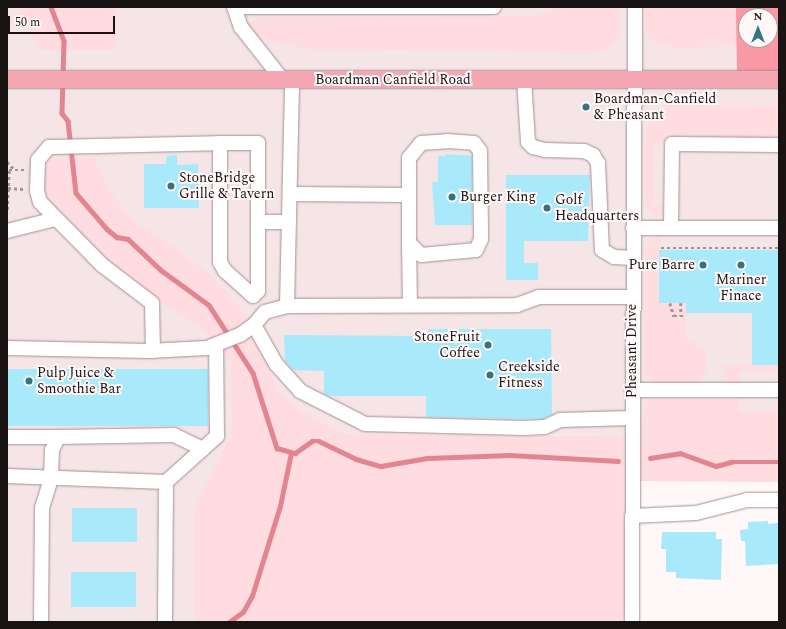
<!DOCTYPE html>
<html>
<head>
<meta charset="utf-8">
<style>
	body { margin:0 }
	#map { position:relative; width:786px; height:629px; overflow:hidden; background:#fff7f8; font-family:Spectral,serif }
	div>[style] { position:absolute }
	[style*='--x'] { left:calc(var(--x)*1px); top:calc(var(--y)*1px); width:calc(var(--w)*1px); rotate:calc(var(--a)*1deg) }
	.built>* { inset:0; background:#f5e5e6 }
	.green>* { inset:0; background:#fedcdf }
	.forest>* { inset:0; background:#fa98a5 }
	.stream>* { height:4.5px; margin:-2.25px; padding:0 2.25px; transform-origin:2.25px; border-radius:2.25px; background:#e38491 }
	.building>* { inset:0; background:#a8eafb; transform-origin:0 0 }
	.path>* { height:2.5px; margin-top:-1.25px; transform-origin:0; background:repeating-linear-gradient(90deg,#9e9797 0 3px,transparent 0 6px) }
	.roads { filter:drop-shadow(0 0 1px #a29293) drop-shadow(0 0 1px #a29293) }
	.minor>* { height:14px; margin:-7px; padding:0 7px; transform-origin:7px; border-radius:7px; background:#fff }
	.major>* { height:17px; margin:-8.5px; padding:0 8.5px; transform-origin:8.5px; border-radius:8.5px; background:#f4a6b3 }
	.dots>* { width:11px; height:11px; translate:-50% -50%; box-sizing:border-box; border:2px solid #fff7f8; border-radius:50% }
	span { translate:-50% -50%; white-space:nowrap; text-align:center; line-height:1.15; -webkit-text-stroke:4px #fff7f8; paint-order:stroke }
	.street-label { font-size:14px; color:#191313 }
	.poi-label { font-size:14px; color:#191313 }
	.left { translate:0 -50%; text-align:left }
	.right { translate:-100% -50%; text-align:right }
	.frame { position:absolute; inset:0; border:8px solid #191313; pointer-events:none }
	.north { position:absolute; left:738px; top:8px; width:40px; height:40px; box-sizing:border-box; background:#fff7f8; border:1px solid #a39c9c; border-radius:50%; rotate:0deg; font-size:11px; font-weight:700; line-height:16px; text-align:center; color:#191313 }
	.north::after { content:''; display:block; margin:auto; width:14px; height:18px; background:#317585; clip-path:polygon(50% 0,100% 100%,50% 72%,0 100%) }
	.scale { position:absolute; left:8px; top:16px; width:107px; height:18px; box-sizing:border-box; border:2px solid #191313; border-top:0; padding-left:5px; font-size:12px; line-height:14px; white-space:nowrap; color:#191313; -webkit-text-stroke:3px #fff7f8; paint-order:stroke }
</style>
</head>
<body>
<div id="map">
	<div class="built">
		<div style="clip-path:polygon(7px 7px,736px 7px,737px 79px,779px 79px,779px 417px,632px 418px,632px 436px,233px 433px,195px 506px,195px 622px,7px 622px)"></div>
	</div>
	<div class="green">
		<div style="clip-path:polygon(19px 7px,115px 7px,116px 50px,40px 50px)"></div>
		<div style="clip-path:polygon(554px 7px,620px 7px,620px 28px,616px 39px,609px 48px,599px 52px,307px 49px,259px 39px,252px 34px,248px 24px,260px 17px,536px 16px)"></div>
		<div style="clip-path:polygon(evenodd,645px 7px,779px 7px,779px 79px,736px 46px,677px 48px,656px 44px,645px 32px,645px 7px,746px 16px,770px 16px,770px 40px,746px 40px,746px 16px)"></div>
		<div style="clip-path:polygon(669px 105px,779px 106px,779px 143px,653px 143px,653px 205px,665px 206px,662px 215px,653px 214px,646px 203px,646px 128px,653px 113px)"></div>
		<div style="clip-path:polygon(53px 158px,96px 158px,97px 167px,113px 196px,134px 222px,177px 249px,211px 276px,246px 315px,279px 392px,301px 411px,346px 434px,632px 436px,632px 418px,644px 418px,644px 407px,650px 399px,739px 399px,739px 412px,779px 411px,779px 482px,632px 481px,632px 622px,195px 622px,195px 506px,232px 433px,231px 362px,200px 326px,144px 292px,105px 258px,46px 200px,44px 173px,47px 163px)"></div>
		<div style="clip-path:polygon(661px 232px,661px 250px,686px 302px,686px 340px,707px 350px,705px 374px,699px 383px,654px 383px,645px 374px,645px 250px,653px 237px)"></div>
		<div style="clip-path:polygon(724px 365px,779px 365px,779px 371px,739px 370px,739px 384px,730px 384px,724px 375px)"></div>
	</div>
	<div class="forest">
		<div style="clip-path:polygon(evenodd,736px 7px,779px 7px,779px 79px,737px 79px,736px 7px,746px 16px,770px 16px,770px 40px,746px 40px,746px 16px)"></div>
	</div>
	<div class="stream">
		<div style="--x:51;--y:7;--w:36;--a:69"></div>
		<div style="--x:64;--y:41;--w:72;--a:91.6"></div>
		<div style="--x:62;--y:113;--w:10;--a:53"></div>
		<div style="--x:68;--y:121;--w:72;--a:83.7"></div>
		<div style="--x:76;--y:193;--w:48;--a:49.3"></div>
		<div style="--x:107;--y:229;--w:13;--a:39"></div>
		<div style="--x:117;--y:237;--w:11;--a:10"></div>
		<div style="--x:128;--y:239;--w:45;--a:43.2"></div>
		<div style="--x:161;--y:270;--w:59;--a:36.1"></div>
		<div style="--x:209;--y:305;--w:81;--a:57.1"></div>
		<div style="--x:253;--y:373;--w:79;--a:72.3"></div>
		<div style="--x:277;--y:448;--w:19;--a:16"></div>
		<div style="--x:295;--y:453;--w:21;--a:-35"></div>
		<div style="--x:312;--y:441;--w:7;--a:0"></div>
		<div style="--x:319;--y:441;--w:41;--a:25.9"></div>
		<div style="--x:356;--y:459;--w:26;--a:16"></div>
		<div style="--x:381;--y:466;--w:48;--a:-9.7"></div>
		<div style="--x:428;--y:458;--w:82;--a:-2.1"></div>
		<div style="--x:510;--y:455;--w:108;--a:3.2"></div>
		<div style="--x:650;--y:458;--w:30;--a:-9"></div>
		<div style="--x:680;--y:453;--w:38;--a:20"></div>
		<div style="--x:716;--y:466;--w:16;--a:-15"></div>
		<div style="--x:731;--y:462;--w:48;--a:0"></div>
		<div style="--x:229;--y:622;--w:17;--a:-36"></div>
		<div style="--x:243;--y:612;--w:18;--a:-61"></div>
		<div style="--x:252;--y:596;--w:94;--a:-72.7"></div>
		<div style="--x:280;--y:506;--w:54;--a:-78.3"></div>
	</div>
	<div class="building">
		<div style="clip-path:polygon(446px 154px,472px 156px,472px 225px,435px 225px,432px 182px,438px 182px,438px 156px,446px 156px)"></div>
		<div style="clip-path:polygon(177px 155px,177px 165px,198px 164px,199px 208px,144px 208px,144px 164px,166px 164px,166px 156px)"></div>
		<div style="clip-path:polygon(506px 175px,590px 175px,588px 241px,524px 241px,524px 263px,538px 263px,538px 280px,506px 280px)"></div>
		<div style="clip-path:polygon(659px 250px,779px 250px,779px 365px,752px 365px,752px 313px,686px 313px,686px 303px,659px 303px)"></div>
		<div style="clip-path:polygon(428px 329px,551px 329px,552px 414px,543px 419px,524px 419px,426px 417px,426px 396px,329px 396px,324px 394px,324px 371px,293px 370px,285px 361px,284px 335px,428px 336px)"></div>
		<div style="left:7px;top:369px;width:201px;height:57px"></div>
		<div style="left:72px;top:508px;width:65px;height:34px"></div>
		<div style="clip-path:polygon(768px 521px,768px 524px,779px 523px,779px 564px,746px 566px,745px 541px,741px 541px,740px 530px,748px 529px,748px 522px)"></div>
		<div style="clip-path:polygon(662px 532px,716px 532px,716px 539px,722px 539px,721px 580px,676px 578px,676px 572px,666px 572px,666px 549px,661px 549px)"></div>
		<div style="left:71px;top:572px;width:65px;height:35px"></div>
	</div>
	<div class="path">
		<div style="--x:7;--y:162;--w:11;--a:45"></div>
		<div style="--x:8;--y:188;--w:16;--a:4"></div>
		<div style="--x:7;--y:210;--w:40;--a:-87.1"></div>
		<div style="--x:9;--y:170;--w:15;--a:0"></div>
		<div style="--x:661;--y:248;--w:118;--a:0"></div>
		<div style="--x:670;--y:303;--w:14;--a:73"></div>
		<div style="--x:674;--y:316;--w:12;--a:0"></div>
		<div style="--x:681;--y:303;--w:13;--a:90"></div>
	</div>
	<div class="roads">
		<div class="minor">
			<div style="--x:234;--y:7;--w:21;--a:71"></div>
			<div style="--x:241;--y:27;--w:65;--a:51.9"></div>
			<div style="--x:240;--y:7;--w:254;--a:0"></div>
			<div style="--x:524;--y:80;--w:62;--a:86.3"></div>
			<div style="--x:528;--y:142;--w:7;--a:45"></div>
			<div style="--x:533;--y:147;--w:11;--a:15"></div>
			<div style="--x:544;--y:150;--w:40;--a:1.4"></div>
			<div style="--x:584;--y:151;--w:10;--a:24"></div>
			<div style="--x:593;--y:155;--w:9;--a:58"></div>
			<div style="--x:598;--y:163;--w:87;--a:87.4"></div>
			<div style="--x:602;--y:250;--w:14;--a:30"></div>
			<div style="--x:614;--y:257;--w:19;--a:3"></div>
			<div style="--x:447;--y:141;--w:27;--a:4"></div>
			<div style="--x:474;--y:143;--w:10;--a:53"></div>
			<div style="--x:480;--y:151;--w:88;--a:89.3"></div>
			<div style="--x:481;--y:239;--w:12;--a:114"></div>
			<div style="--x:476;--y:250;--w:55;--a:174.8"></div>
			<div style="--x:421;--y:255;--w:17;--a:-135"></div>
			<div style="--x:409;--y:243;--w:85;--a:-90"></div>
			<div style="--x:409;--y:158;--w:19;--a:-51"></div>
			<div style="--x:421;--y:143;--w:26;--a:-4"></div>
			<div style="--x:220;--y:143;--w:38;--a:0"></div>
			<div style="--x:258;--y:143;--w:148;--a:90"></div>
			<div style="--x:258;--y:291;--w:7;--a:135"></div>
			<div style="--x:253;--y:296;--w:38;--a:-138"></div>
			<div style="--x:225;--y:271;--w:10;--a:-119"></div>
			<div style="--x:220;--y:262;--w:119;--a:-90"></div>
			<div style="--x:290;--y:194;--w:117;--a:0.5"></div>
			<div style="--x:258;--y:222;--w:31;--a:0"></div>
			<div style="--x:633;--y:228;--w:146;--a:0"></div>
			<div style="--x:671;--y:228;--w:84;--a:-89.3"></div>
			<div style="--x:672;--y:144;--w:107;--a:0.5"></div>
			<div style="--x:7;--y:231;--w:49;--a:-14"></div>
			<div style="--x:409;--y:243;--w:62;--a:89.1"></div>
			<div style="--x:287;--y:306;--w:226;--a:-88.7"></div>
			<div style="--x:254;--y:325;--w:45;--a:60.6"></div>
			<div style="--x:276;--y:364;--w:36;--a:48"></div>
			<div style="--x:300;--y:391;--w:73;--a:26.9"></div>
			<div style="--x:365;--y:424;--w:159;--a:1.4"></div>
			<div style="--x:524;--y:428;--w:21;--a:-3"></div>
			<div style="--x:545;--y:427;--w:17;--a:-25"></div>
			<div style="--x:560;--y:420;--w:72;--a:-1.6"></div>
			<div style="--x:7;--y:348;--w:141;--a:1.2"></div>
			<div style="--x:148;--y:351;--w:59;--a:-2.9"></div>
			<div style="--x:207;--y:348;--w:35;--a:-22"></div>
			<div style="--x:240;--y:335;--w:17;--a:-36"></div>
			<div style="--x:254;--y:325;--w:17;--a:-50"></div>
			<div style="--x:265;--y:312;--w:23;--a:-15"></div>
			<div style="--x:287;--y:306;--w:230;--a:-0.2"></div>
			<div style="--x:517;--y:305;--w:23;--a:-20"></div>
			<div style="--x:539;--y:297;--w:93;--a:0"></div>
			<div style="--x:153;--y:351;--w:48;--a:-91.2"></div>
			<div style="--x:152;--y:303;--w:63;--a:-142.8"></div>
			<div style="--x:102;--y:265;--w:88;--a:-134.5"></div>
			<div style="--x:40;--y:202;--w:11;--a:-105"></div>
			<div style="--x:37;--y:191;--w:31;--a:-88"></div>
			<div style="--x:38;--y:160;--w:17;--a:-50"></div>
			<div style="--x:49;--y:147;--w:171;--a:-1.3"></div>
			<div style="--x:632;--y:390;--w:147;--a:0"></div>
			<div style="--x:7;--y:437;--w:51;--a:0"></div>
			<div style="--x:7;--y:476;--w:159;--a:2.2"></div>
			<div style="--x:166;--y:482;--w:69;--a:-42"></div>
			<div style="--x:217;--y:436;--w:90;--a:-90.6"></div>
			<div style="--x:632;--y:516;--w:64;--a:-2.7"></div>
			<div style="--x:696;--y:513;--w:53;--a:-14.3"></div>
			<div style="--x:747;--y:500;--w:32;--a:0"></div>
			<div style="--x:41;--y:622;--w:114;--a:-89.5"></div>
			<div style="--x:42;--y:508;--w:31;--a:-73"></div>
			<div style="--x:51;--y:478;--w:28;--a:-88"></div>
			<div style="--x:52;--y:450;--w:14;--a:-65"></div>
			<div style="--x:58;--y:437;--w:116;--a:-1"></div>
			<div style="--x:174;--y:435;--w:32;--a:26"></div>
			<div style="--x:165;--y:622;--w:140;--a:-89.6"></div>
			<div style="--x:632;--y:622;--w:615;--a:-89.72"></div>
		</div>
		<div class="major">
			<div style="--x:7;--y:79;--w:772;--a:0"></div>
		</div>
	</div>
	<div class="dots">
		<div style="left:586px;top:107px;background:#317585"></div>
		<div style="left:171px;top:186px;background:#317585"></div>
		<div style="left:452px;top:197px;background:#317585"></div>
		<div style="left:547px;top:208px;background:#317585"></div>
		<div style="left:703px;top:265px;background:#317585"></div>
		<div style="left:741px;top:265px;background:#317585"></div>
		<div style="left:488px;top:345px;background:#317585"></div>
		<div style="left:490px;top:375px;background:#317585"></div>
		<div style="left:29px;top:381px;background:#317585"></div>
	</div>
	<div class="street-label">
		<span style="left:393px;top:80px">Boardman Canfield Road</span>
		<span style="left:632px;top:351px;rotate:-90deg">Pheasant Drive</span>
	</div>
	<div class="poi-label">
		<span class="left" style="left:594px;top:107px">Boardman-Canfield<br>&amp; Pheasant</span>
		<span class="left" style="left:179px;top:186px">StoneBridge<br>Grille &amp; Tavern</span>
		<span class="left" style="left:460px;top:197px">Burger King</span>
		<span class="left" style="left:555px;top:208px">Golf<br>Headquarters</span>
		<span class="right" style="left:695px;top:265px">Pure Barre</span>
		<span style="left:741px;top:288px">Mariner<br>Finace</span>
		<span class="right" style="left:480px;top:345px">StoneFruit<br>Coffee</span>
		<span class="left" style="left:498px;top:375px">Creekside<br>Fitness</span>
		<span class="left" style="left:37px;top:381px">Pulp Juice &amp;<br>Smoothie Bar</span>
	</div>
	<div class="frame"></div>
	<div class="north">N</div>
	<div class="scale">50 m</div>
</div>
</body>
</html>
